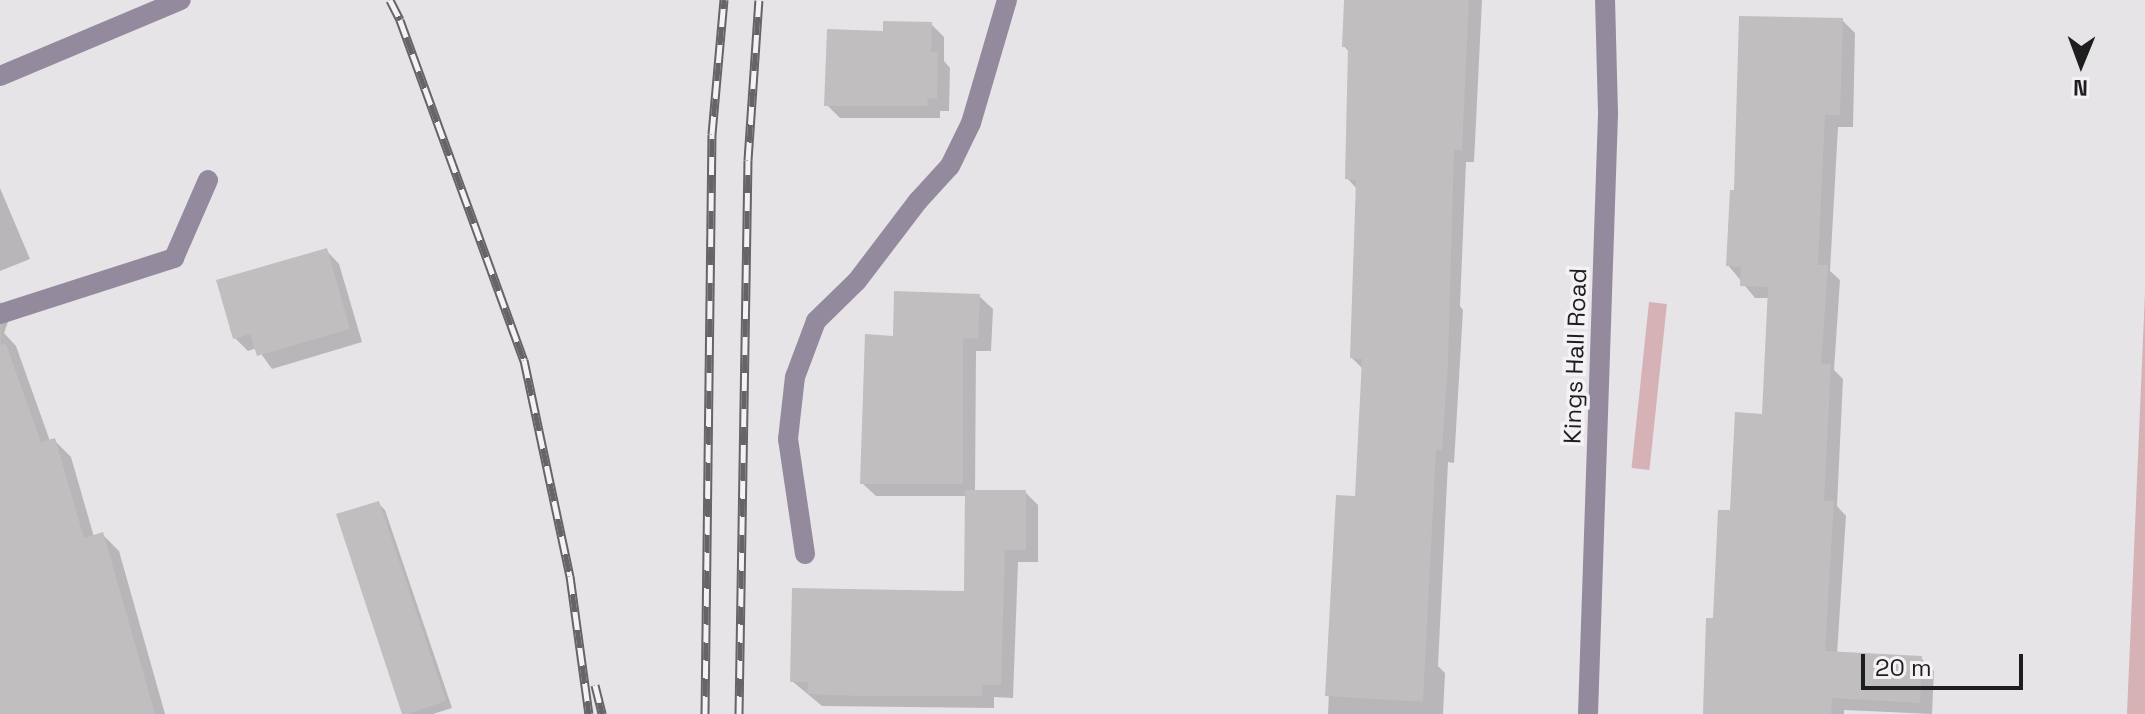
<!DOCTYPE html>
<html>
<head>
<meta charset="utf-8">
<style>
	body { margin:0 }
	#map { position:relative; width:2145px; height:714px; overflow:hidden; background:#e7e4e7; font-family:"Space Grotesk",sans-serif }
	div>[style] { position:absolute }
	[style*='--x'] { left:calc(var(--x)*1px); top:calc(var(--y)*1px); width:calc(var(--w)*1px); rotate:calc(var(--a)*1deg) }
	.green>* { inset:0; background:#d6b2b7; transform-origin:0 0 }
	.shadow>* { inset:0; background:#0003 }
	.building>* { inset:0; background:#c1bebf }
	.minor>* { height:20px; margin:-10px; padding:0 10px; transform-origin:10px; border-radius:10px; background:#948a9e }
	.rail>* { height:9px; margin-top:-4.5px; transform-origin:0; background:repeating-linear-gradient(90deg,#f4f2f4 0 18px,#666466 0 36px); box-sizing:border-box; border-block:2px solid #666466 }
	span { translate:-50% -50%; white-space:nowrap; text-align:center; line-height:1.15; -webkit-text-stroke:7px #f4f2f4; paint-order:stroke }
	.street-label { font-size:24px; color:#1f1e1f }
	.north { position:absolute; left:2041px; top:24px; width:80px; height:80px; -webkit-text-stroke:6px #f4f2f4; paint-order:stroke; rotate:181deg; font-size:22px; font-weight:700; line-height:32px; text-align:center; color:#1f1e1f }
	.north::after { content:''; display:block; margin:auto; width:28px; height:36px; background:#1f1e1f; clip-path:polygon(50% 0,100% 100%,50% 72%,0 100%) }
	.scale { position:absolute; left:1861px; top:654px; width:162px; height:36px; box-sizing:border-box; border:4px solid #1f1e1f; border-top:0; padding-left:10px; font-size:24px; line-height:28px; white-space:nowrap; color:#1f1e1f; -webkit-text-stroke:6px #f4f2f4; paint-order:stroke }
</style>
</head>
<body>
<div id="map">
	<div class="green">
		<div style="clip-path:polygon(2145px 292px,2145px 714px,2127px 714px)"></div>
		<div style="left:1649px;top:302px;width:18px;height:167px;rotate:6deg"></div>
	</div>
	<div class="shadow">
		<div style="clip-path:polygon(1346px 0,1482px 0,1474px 162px,1466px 162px,1460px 306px,1463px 310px,1454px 463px,1448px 462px,1438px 666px,1445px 673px,1443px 714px,1328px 714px,1338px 497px,1357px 498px,1363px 369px,1352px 358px,1357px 189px,1347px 178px,1350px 53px,1344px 46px)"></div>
		<div style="clip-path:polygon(1842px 20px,1855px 33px,1853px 127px,1838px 127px,1830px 271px,1840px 280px,1834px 370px,1843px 379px,1837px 506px,1846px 516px,1837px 654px,1921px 658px,1934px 671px,1932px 714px,1844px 710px,1844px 714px,1704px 714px,1732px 512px,1764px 416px,1770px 298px,1755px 298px,1728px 265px,1736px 193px)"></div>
		<div style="clip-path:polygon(931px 24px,944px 37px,944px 61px,950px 68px,949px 111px,940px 111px,940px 118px,840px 118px,827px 105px,885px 33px)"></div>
		<div style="clip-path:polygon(0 188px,30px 259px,0 271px)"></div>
		<div style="clip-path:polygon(326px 250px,339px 264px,362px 342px,272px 369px,257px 348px,248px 351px,235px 338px)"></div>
		<div style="clip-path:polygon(979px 296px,993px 309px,991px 351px,976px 351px,975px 492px,1025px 492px,1038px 505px,1038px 562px,1018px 562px,1013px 698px,994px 697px,994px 708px,822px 706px,792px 681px,966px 593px,967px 496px,876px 496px,862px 483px,895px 338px)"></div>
		<div style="clip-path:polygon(0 301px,8px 322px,4px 333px,16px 346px,50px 441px,54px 440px,71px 457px,94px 537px,102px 534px,119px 551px,165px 714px,1px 714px)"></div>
		<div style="clip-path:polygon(378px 503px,385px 510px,452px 708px,433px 714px,404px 714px)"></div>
	</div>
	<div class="building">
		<div style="clip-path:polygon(1344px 0,1469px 0,1462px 150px,1454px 150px,1448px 363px,1442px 450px,1436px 450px,1423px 702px,1325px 696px,1336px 495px,1355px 496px,1362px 359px,1350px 358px,1356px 180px,1345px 179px,1348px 47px,1342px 47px)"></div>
		<div style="clip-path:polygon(1739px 16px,1843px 18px,1840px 115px,1825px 115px,1818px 265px,1828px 265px,1821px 364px,1831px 364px,1824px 501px,1834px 501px,1825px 651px,1922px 656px,1920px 703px,1832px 698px,1831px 714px,1703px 714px,1706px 618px,1713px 618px,1718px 510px,1730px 510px,1735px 412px,1762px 414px,1768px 287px,1740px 286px,1741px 267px,1726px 266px,1730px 190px,1734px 190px)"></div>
		<div style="clip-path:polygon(883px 21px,932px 22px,931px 52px,938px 52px,937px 99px,928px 98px,927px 106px,824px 106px,827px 29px,883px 31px)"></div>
		<div style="clip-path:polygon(327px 248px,350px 329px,257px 356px,250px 334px,233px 339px,216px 280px)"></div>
		<div style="clip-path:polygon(894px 291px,980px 294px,978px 339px,963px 338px,963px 484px,860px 484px,865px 334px,893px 336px)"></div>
		<div style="clip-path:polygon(6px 344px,41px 442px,55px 438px,84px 538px,103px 532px,155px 714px,0 714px,0 345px)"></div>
		<div style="clip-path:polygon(965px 490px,1026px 490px,1026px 550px,1005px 550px,1001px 685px,982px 685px,982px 696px,859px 696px,807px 694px,808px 682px,790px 682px,792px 588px,964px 591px)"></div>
		<div style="clip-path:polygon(379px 501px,446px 701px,408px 714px,402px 714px,336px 514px)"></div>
	</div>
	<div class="minor">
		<div style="--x:0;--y:76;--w:196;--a:-22.8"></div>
		<div style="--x:0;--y:314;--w:183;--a:-17.8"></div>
		<div style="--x:174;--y:258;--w:85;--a:-66.4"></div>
		<div style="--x:805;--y:554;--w:116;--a:-98.4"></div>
		<div style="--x:788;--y:439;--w:62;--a:-83.6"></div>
		<div style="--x:795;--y:377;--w:60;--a:-69.4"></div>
		<div style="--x:816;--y:321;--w:57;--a:-44.3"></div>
		<div style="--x:857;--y:281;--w:101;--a:-52.7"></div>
		<div style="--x:918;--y:201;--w:47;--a:-47.6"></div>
		<div style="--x:950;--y:166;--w:48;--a:-64"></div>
		<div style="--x:971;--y:123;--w:128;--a:-73.7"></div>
		<div style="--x:1588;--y:714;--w:601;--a:-88.09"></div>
		<div style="--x:1608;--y:113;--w:113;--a:-91.5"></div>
	</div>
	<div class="rail">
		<div style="--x:390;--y:0;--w:22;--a:63"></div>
		<div style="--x:400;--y:20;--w:362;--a:70"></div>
		<div style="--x:524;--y:360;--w:221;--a:78"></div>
		<div style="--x:570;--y:576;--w:139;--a:82.2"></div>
		<div style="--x:595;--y:685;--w:30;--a:76"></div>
		<div style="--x:705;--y:714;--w:580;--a:-89.31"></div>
		<div style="--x:712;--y:134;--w:135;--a:-84.9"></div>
		<div style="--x:739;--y:714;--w:554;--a:-89.07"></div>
		<div style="--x:748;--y:160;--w:160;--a:-86.1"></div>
	</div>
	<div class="street-label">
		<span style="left:1575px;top:356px;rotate:-88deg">Kings Hall Road</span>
	</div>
	<div class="north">N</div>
	<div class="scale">20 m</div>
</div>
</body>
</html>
